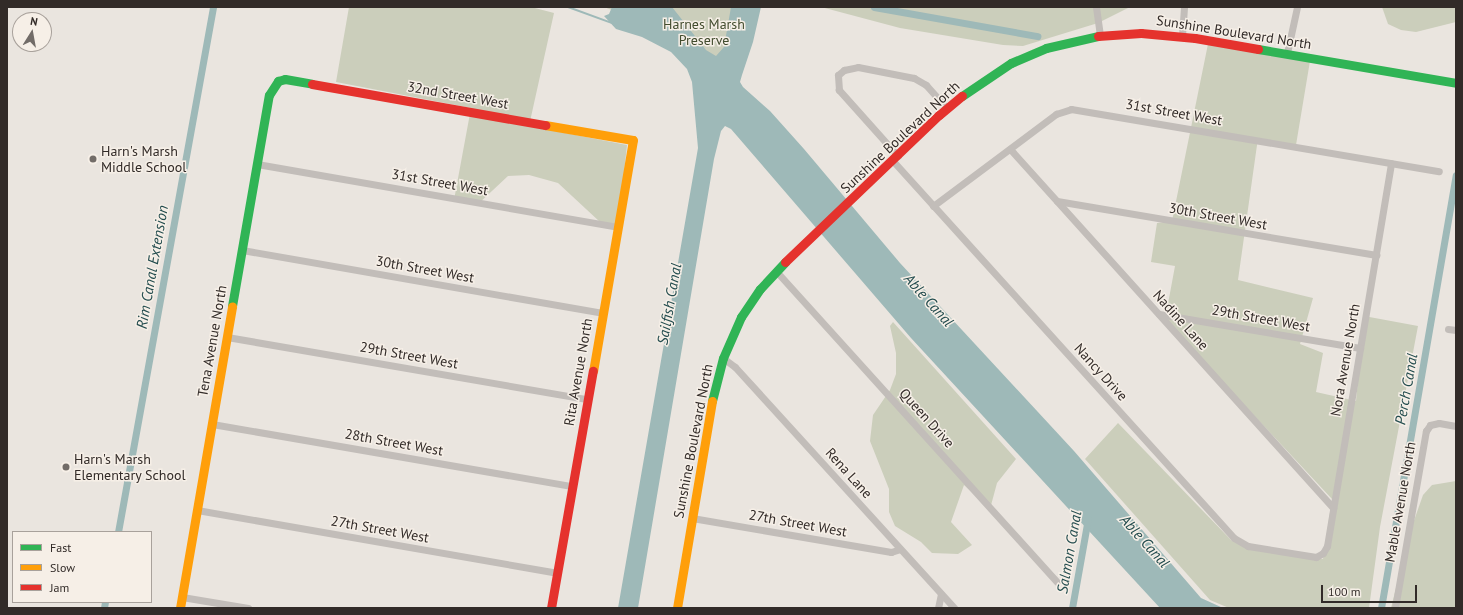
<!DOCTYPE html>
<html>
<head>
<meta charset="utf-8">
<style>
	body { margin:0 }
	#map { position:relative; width:1463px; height:615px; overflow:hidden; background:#eae5df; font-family:"PT Sans",sans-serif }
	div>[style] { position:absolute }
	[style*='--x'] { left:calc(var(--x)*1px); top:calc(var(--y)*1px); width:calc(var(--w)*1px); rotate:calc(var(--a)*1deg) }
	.green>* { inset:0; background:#cbcebb }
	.water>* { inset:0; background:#9eb9b8 }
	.stream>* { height:2px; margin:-1px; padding:0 1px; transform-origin:1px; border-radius:1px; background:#9eb9b8 }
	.canal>* { height:7px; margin:-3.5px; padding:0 3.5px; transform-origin:3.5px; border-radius:3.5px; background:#9eb9b8 }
	.street>* { height:7px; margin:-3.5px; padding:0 3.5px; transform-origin:3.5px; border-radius:3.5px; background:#c2bdb9 }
	.fast>* { height:9px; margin:-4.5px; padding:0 4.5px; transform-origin:4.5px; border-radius:4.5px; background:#30b455 }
	.slow>* { height:9px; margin:-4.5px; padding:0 4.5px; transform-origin:4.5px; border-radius:4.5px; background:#ff9f0a }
	.jam>* { height:9px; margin:-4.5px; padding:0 4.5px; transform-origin:4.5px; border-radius:4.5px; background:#e5322d }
	.dots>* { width:11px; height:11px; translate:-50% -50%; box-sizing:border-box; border:2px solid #f6efe7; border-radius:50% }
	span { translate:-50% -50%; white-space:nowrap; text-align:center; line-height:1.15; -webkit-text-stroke:3px #f6efe7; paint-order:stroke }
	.park-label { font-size:14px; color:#434d2f }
	.street-label { font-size:14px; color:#322b28 }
	.poi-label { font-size:14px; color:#322b28 }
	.left { translate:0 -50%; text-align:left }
	.water-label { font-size:15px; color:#234c4e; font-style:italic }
	.frame { position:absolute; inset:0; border:8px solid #322b28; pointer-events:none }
	.legend { position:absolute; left:12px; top:531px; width:140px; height:72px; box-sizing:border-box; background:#f6efe7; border:1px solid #a8a19b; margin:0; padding:5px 7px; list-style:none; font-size:12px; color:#322b28 }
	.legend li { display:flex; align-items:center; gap:8px; height:20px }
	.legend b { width:20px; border:1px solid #a8a19b }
	.north { position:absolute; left:12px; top:12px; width:40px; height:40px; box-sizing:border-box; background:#f6efe7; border:1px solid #a8a19b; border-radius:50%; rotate:11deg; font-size:11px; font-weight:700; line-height:16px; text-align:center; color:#322b28 }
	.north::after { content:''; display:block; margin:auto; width:14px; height:18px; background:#726c68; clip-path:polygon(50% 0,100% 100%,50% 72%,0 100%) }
	.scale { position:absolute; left:1321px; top:585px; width:96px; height:18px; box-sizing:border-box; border:2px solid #322b28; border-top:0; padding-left:5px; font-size:12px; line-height:14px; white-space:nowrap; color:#322b28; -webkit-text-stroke:3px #f6efe7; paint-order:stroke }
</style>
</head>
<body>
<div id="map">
	<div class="green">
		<div style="clip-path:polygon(349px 7px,531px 7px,554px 13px,529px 126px,627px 145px,618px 228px,600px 222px,558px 183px,529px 175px,508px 176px,477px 205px,454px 200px,471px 108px,336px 82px)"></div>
		<div style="clip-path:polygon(604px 7px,738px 7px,716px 84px,671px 33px)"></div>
		<div style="clip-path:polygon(821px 7px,1130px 7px,1098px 23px,1023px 46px,1003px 45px,900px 28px)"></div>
		<div style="clip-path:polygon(1382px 7px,1456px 7px,1456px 22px,1416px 32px,1401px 30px,1388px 24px)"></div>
		<div style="clip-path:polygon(1208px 44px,1310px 61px,1296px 145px,1258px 138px,1238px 280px,1313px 298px,1300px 344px,1323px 353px,1316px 392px,1356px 401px,1364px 316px,1418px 326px,1380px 527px,1369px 608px,1229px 608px,1210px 600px,1085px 459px,1118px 423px,1232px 541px,1323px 559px,1332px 499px,1165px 320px,1175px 266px,1151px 262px,1157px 223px,1172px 221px)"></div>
		<div style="clip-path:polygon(893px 322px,1016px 459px,997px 483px,990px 509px,964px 485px,951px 522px,972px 545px,958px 554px,932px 553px,921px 542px,895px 526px,889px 512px,889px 489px,870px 441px,873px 415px,890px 390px,896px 374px,896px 353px,890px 326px)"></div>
		<div style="clip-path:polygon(1456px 481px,1456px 608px,1391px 608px,1410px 532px,1423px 495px,1432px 485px)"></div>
	</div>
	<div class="water">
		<div style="clip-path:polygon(612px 7px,672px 7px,706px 50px,716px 56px,724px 47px,731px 7px,761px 7px,753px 42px,742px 75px,740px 82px,743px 87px,770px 111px,804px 149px,900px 263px,1074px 451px,1201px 598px,1223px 608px,1160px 608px,911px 338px,731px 129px,725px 126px,721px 131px,714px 159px,638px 608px,618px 608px,698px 148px,692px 82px,687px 69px,671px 52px,642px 37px,616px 29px,604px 16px,609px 14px)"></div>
	</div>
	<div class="stream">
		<div style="--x:568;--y:7;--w:47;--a:20"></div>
	</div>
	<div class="canal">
		<div style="--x:874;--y:7;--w:166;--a:10.1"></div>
		<div style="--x:118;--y:532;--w:534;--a:-79.74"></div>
		<div style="--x:104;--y:608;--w:6;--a:-81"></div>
		<div style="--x:1072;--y:608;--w:91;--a:-79.9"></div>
		<div style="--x:1381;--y:608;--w:439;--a:-80.2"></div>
	</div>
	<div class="street">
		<div style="--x:1096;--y:7;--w:28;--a:82"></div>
		<div style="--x:1182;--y:36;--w:29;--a:-86"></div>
		<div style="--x:1287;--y:53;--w:47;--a:-77.7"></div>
		<div style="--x:1010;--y:149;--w:483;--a:48"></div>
		<div style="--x:898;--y:156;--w:89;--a:-131.8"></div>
		<div style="--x:839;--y:90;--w:15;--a:-94"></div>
		<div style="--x:838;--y:75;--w:8;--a:-40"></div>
		<div style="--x:844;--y:70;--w:14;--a:-12"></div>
		<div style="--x:858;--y:67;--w:57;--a:11.1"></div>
		<div style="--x:914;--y:78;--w:14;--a:30"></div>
		<div style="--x:926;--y:85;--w:31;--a:48"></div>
		<div style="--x:893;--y:161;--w:508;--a:47.87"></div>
		<div style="--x:1234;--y:538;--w:16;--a:30"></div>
		<div style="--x:1248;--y:546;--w:69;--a:9.2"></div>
		<div style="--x:1316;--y:557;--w:8;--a:-30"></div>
		<div style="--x:1323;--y:553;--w:8;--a:-60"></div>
		<div style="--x:1327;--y:546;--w:388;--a:-80.5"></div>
		<div style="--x:257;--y:164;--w:366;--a:9.9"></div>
		<div style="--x:1057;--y:201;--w:324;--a:9.6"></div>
		<div style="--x:933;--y:206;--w:154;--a:-36.8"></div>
		<div style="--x:1056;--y:114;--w:16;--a:-18"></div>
		<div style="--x:1071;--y:109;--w:373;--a:9.6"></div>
		<div style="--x:242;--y:250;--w:366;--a:9.9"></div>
		<div style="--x:776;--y:271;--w:419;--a:47.9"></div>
		<div style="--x:1159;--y:314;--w:204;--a:9.6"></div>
		<div style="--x:1448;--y:329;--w:8;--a:7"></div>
		<div style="--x:227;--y:337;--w:365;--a:9.8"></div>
		<div style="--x:723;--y:358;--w:15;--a:37"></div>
		<div style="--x:735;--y:367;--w:326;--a:47.7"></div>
		<div style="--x:212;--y:424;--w:365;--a:9.8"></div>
		<div style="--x:197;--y:510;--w:365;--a:9.9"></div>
		<div style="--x:692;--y:518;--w:202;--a:9.7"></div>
		<div style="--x:891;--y:552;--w:9;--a:-18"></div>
		<div style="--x:182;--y:597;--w:67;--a:9.5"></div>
		<div style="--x:938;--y:608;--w:14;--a:-78"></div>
		<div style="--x:1395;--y:608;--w:180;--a:-80.1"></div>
		<div style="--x:1426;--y:431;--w:7;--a:-56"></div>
		<div style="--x:1430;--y:425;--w:9;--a:-13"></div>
		<div style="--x:1439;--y:423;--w:17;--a:10"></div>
	</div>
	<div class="fast">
		<div style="--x:1258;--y:49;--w:201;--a:9.7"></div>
		<div style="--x:962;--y:96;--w:59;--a:-34"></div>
		<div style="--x:1011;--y:63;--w:38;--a:-23"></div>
		<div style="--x:1046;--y:48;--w:53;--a:-13"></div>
		<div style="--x:232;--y:306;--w:214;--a:-80.1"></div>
		<div style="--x:269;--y:95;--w:17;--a:-57"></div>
		<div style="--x:278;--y:81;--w:7;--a:-16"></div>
		<div style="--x:285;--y:79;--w:27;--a:10"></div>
		<div style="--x:712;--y:401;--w:44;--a:-75.7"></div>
		<div style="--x:723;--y:358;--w:45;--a:-66.3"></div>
		<div style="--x:741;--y:317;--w:34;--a:-56"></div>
		<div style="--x:760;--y:289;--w:37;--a:-47"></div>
	</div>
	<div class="slow">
		<div style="--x:545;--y:125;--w:89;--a:9.7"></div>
		<div style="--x:633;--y:140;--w:234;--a:99.8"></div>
		<div style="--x:180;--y:608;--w:306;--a:-80.2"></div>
		<div style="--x:677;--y:608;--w:210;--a:-80.4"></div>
	</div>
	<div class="jam">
		<div style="--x:1098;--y:36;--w:43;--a:-4"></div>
		<div style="--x:1141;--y:33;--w:54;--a:5.3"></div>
		<div style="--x:1195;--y:38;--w:64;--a:9.9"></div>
		<div style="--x:312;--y:84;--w:237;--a:10"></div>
		<div style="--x:785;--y:262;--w:213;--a:-43.7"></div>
		<div style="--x:939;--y:115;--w:30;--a:-40"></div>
		<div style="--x:551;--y:608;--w:241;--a:-80"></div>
	</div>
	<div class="dots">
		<div style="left:93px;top:159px;background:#726c68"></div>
		<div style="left:66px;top:467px;background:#726c68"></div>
	</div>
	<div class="park-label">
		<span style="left:704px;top:32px">Harnes Marsh<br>Preserve</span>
	</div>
	<div class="street-label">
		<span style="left:1234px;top:32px;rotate:9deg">Sunshine Boulevard North</span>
		<span style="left:458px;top:95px;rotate:10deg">32nd Street West</span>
		<span style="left:1174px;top:112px;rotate:10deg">31st Street West</span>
		<span style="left:900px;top:137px;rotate:-43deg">Sunshine Boulevard North</span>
		<span style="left:440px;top:182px;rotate:10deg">31st Street West</span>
		<span style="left:1218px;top:216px;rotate:10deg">30th Street West</span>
		<span style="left:425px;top:269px;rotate:10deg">30th Street West</span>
		<span style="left:1261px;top:318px;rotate:10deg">29th Street West</span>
		<span style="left:1181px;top:320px;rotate:48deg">Nadine Lane</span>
		<span style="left:212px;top:341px;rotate:-80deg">Tena Avenue North</span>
		<span style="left:409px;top:355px;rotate:10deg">29th Street West</span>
		<span style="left:1345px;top:360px;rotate:-80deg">Nora Avenue North</span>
		<span style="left:578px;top:372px;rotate:-80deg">Rita Avenue North</span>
		<span style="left:1101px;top:372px;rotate:48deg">Nancy Drive</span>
		<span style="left:927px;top:418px;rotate:48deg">Queen Drive</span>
		<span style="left:693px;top:441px;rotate:-79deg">Sunshine Boulevard North</span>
		<span style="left:394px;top:442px;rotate:10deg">28th Street West</span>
		<span style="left:849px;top:473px;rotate:48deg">Rena Lane</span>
		<span style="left:1400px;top:502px;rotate:-80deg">Mable Avenue North</span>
		<span style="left:798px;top:523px;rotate:10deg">27th Street West</span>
		<span style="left:380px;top:529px;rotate:10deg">27th Street West</span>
	</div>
	<div class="poi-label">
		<span class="left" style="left:101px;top:159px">Harn's Marsh<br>Middle School</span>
		<span class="left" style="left:74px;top:467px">Harn's Marsh<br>Elementary School</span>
	</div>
	<div class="water-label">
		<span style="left:152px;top:267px;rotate:-80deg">Rim Canal Extension</span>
		<span style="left:929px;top:300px;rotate:48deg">Able Canal</span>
		<span style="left:669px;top:304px;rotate:-80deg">Sailfish Canal</span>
		<span style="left:1406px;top:389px;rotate:-80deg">Perch Canal</span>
		<span style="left:1145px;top:541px;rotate:48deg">Able Canal</span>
		<span style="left:1069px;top:552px;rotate:-80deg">Salmon Canal</span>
	</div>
	<div class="frame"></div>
	<ul class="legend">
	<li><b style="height:5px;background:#30b455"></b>Fast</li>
	<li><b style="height:5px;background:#ff9f0a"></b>Slow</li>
	<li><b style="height:5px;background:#e5322d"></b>Jam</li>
	</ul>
	<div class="north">N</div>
	<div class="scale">100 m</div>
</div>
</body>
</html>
